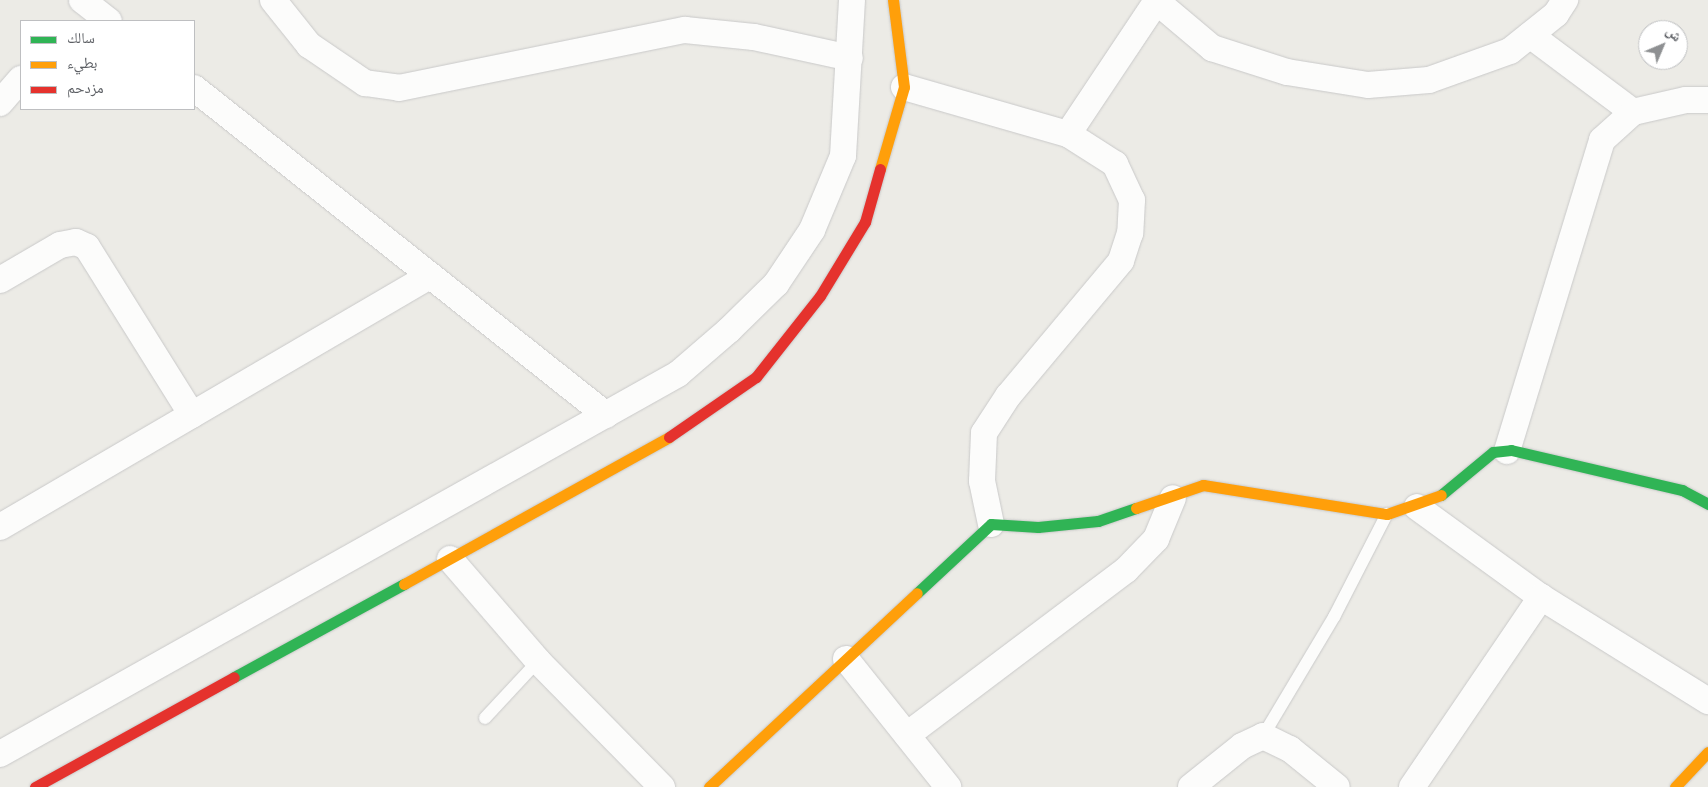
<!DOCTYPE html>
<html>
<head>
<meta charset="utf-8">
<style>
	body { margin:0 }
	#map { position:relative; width:1708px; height:787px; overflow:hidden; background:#ecebe6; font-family:Overpass,"Noto Naskh Arabic",sans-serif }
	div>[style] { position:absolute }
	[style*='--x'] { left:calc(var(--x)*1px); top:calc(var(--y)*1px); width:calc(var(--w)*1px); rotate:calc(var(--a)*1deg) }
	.roads { filter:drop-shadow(0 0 1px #c9c9c9) drop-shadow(0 0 1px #c9c9c9) }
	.lane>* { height:12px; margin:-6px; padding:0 6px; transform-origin:6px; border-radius:6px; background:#fcfcfb }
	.street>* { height:26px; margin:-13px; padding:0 13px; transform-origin:13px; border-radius:13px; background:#fcfcfb }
	.fast>* { height:11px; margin:-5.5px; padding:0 5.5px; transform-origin:5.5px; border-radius:5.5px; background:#30b455 }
	.slow>* { height:11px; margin:-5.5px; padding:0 5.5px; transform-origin:5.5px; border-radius:5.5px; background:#ff9f0a }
	.jam>* { height:11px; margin:-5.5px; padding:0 5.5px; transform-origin:5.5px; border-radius:5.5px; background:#e5322d }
	span { translate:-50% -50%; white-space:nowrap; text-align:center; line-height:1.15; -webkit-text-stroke:4px #fff; paint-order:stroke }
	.legend { position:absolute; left:20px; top:20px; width:175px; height:90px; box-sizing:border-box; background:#fff; border:1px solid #bebfc1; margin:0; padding:6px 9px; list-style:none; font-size:15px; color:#5c5f64 }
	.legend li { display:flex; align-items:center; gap:10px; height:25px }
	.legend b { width:25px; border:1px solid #bebfc1 }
	.north { position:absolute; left:1638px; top:20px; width:50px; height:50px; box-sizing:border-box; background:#fff; border:1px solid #bebfc1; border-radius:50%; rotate:45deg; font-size:14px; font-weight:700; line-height:20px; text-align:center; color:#5c5f64 }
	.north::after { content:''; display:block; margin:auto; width:18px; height:22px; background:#8e9092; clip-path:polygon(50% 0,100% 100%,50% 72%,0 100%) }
</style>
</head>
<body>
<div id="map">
	<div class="roads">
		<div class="lane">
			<div style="--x:485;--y:718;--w:78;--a:-47.1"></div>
			<div style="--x:1263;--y:736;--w:139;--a:-59.2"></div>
			<div style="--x:1334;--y:617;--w:116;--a:-62.8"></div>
		</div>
		<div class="street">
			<div style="--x:82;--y:0;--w:34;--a:38"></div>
			<div style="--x:273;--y:0;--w:58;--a:51.3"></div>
			<div style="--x:309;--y:45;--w:68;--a:34.2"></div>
			<div style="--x:365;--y:83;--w:34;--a:8"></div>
			<div style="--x:399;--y:88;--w:292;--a:-11.5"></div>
			<div style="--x:685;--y:30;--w:69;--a:5.8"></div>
			<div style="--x:754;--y:37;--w:98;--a:12.3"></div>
			<div style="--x:1155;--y:0;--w:75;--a:40.1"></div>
			<div style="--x:1212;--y:48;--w:79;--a:17.7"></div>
			<div style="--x:1287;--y:72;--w:82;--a:9.1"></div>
			<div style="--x:1368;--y:85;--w:61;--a:-4.7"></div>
			<div style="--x:1429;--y:80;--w:86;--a:-19.7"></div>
			<div style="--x:1510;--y:51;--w:59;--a:-38.8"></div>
			<div style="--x:1556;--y:14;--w:17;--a:-57"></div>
			<div style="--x:1530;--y:35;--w:129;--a:36.8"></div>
			<div style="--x:904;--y:87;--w:171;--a:16"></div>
			<div style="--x:1068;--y:134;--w:56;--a:32.6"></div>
			<div style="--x:1115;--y:164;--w:40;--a:65"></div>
			<div style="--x:1132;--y:200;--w:33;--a:93"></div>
			<div style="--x:1130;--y:233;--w:29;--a:108"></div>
			<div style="--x:1121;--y:261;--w:176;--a:129.9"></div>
			<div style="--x:1008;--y:396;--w:44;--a:123"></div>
			<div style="--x:984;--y:433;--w:48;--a:92.4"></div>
			<div style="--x:982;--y:481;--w:44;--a:78.2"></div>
			<div style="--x:194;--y:88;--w:526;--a:38.44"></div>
			<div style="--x:0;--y:103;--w:32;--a:-49"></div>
			<div style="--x:1068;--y:134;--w:159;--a:-56.3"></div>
			<div style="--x:0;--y:280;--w:69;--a:-30.3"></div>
			<div style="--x:60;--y:245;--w:16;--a:-11"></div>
			<div style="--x:76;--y:242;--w:12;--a:24"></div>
			<div style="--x:87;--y:247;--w:198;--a:58"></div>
			<div style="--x:1507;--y:451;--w:325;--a:-73"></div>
			<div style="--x:1602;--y:140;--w:42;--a:-42.1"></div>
			<div style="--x:1633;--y:112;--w:54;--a:-12.8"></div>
			<div style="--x:1686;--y:100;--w:22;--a:0"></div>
			<div style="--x:1417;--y:507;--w:153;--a:36"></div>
			<div style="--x:1541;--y:597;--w:197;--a:31.9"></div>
			<div style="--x:0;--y:527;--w:498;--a:-30.3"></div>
			<div style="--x:450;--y:559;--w:135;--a:49.2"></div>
			<div style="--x:538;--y:661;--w:177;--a:45.5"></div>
			<div style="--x:846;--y:659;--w:164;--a:51.4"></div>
			<div style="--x:907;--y:735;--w:274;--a:-37"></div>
			<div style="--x:1126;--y:570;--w:43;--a:-45.9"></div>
			<div style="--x:1156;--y:539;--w:44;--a:-67.5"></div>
			<div style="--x:0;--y:754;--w:777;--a:-29.27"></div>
			<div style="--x:678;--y:374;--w:67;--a:-40.8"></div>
			<div style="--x:729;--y:330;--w:66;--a:-44.4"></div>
			<div style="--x:776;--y:284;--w:65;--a:-56.3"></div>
			<div style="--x:812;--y:230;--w:80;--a:-67.3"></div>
			<div style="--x:843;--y:156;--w:156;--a:-86.7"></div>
			<div style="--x:1191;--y:787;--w:65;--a:-38.8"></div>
			<div style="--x:1242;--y:746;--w:23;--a:-25"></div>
			<div style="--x:1263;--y:736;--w:30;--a:26"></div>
			<div style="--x:1290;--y:749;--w:60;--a:39"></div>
			<div style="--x:1412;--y:787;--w:230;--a:-55.8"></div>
		</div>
		<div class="fast">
			<div style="--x:1441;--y:495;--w:67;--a:-39.6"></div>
			<div style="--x:1493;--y:452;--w:18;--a:-6"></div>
			<div style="--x:1511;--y:450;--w:176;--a:13.2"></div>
			<div style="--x:1682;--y:490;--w:30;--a:28"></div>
			<div style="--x:917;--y:593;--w:101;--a:-43"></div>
			<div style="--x:991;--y:524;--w:47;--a:3.7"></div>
			<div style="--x:1038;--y:527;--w:60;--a:-5.7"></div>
			<div style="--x:1098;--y:521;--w:40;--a:-18.9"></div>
			<div style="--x:234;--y:677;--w:194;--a:-28.7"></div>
		</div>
		<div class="slow">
			<div style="--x:880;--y:169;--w:85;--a:-73.7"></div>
			<div style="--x:904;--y:87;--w:88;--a:-97.2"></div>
			<div style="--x:1136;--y:508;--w:71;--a:-18.9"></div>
			<div style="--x:1203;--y:485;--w:186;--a:9"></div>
			<div style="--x:1387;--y:514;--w:57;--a:-19.4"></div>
			<div style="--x:404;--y:584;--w:303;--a:-29"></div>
			<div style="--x:709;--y:787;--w:284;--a:-43"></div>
			<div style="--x:1675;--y:787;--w:48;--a:-46.7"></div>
		</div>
		<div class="jam">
			<div style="--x:669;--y:437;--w:106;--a:-34.6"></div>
			<div style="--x:756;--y:377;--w:103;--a:-51.7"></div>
			<div style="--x:820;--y:296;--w:87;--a:-58.7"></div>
			<div style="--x:865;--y:222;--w:55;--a:-74.2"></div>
			<div style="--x:35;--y:787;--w:227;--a:-28.9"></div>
		</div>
	</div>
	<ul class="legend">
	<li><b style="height:6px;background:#30b455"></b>سالك</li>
	<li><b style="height:6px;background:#ff9f0a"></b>بطيء</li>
	<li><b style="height:6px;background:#e5322d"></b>مزدحم</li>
	</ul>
	<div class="north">ش</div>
</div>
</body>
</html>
